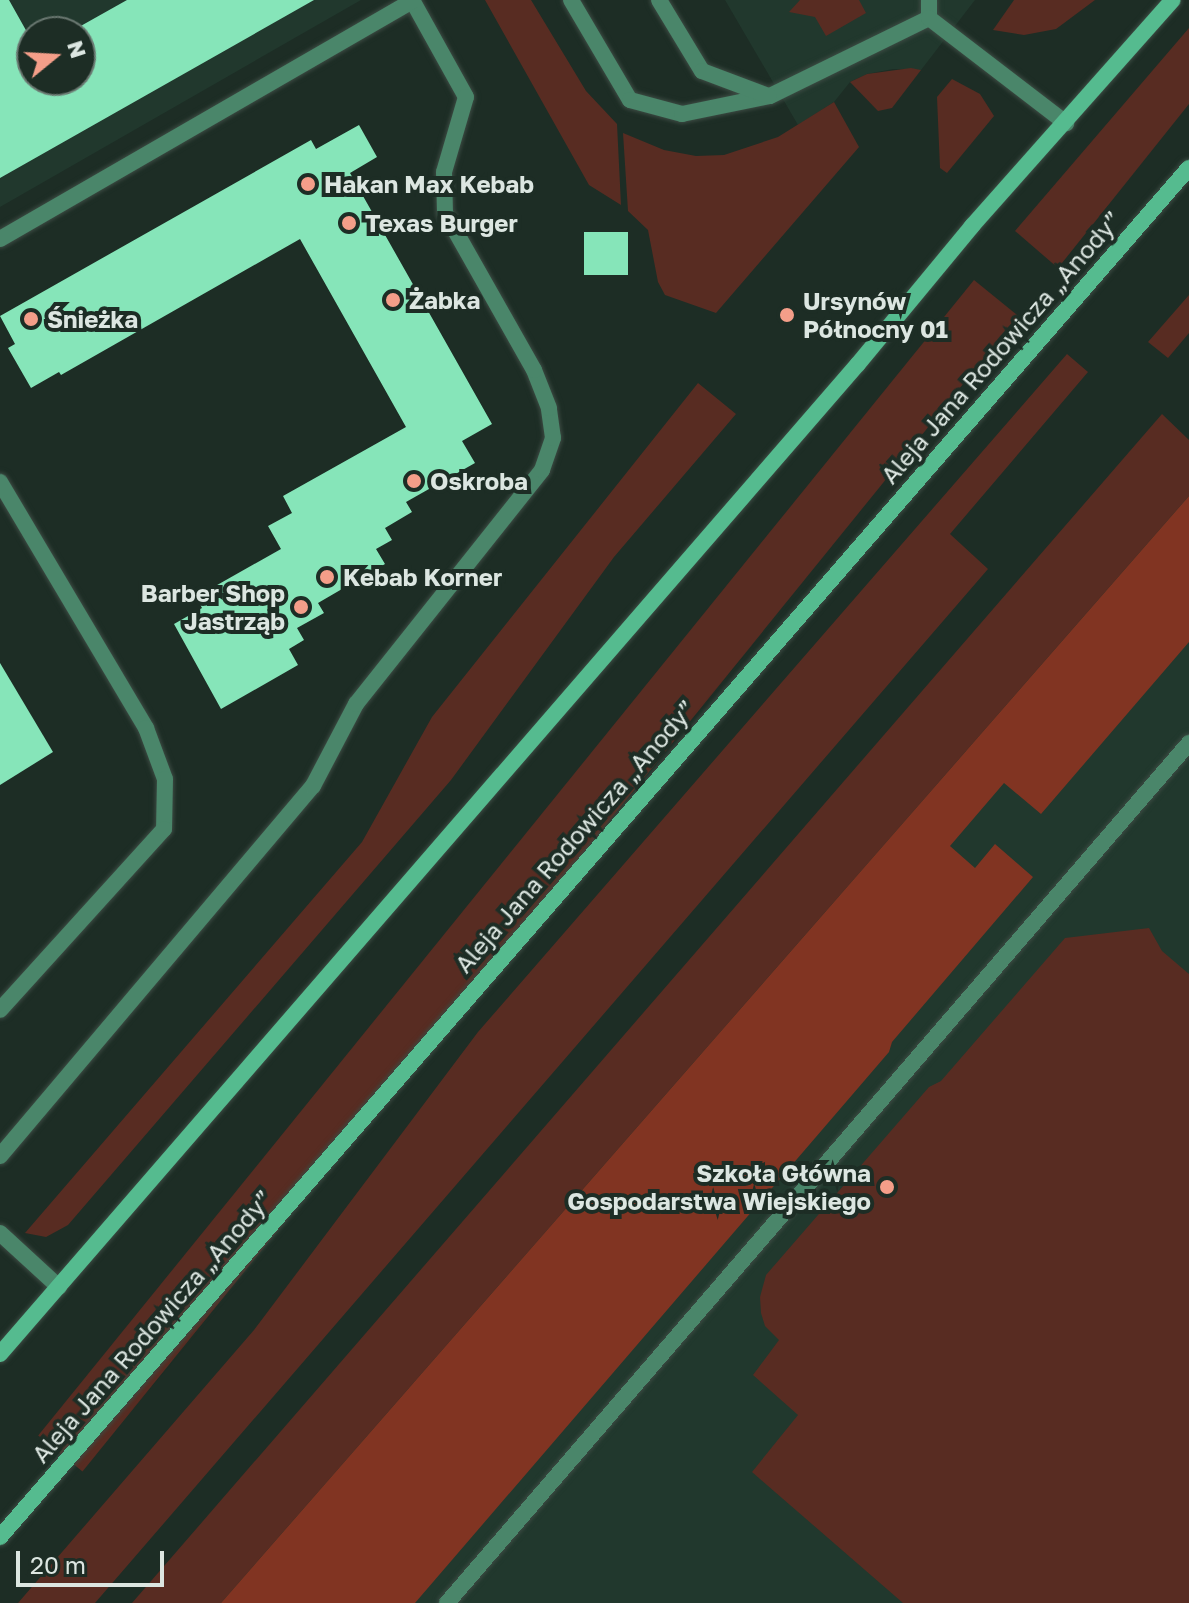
<!DOCTYPE html>
<html>
<head>
<meta charset="utf-8">
<style>
	body { margin:0 }
	#map { position:relative; width:1189px; height:1603px; overflow:hidden; background:#1d2d25; font-family:"Golos Text",sans-serif }
	div>[style] { position:absolute }
	[style*='--x'] { left:calc(var(--x)*1px); top:calc(var(--y)*1px); width:calc(var(--w)*1px); rotate:calc(var(--a)*1deg) }
	.built>* { inset:0; background:#21382d }
	.green>* { inset:0; background:#582c22; transform-origin:0 0 }
	.forest>* { inset:0; background:#813422 }
	.building>* { inset:0; background:#86e5b9; transform-origin:0 0 }
	.roads { filter:drop-shadow(0 0 2px #3c4b43) drop-shadow(0 0 2px #3c4b43) }
	.lane>* { height:16px; margin:-8px; padding:0 8px; transform-origin:8px; border-radius:8px; background:#4a866a }
	.street>* { height:16px; margin:-8px; padding:0 8px; transform-origin:8px; border-radius:8px; background:#4a866a }
	.secondary>* { height:16px; margin:-8px; padding:0 8px; transform-origin:8px; border-radius:8px; background:#55bb8f }
	.dots>* { width:22px; height:22px; translate:-50% -50%; box-sizing:border-box; border:4px solid #1d2d25; border-radius:50% }
	span { translate:-50% -50%; white-space:nowrap; text-align:center; line-height:1.15; -webkit-text-stroke:8px #1d2d25; paint-order:stroke }
	.poi-label { font-size:24px; color:#dce6e1; font-weight:700 }
	.left { translate:0 -50%; text-align:left }
	.right { translate:-100% -50%; text-align:right }
	.street-label { font-size:24px; color:#dce6e1 }
	.north { position:absolute; left:16px; top:16px; width:80px; height:80px; box-sizing:border-box; background:#1d2d25; border:2px solid #697770; border-radius:50%; rotate:72deg; font-size:22px; font-weight:700; line-height:32px; text-align:center; color:#dce6e1 }
	.north::after { content:''; display:block; margin:auto; width:28px; height:36px; background:#f49e89; clip-path:polygon(50% 0,100% 100%,50% 72%,0 100%) }
	.scale { position:absolute; left:16px; top:1551px; width:148px; height:36px; box-sizing:border-box; border:4px solid #dce6e1; border-top:0; padding-left:10px; font-size:24px; line-height:28px; white-space:nowrap; color:#dce6e1; -webkit-text-stroke:6px #1d2d25; paint-order:stroke }
</style>
</head>
<body>
<div id="map">
	<div class="built">
		<div style="clip-path:polygon(evenodd,0 0,361px 0,0 207px,0 0,32px 32px,80px 32px,80px 80px,32px 80px,32px 32px)"></div>
		<div style="clip-path:polygon(725px 0,975px 0,921px 70px,893px 69px,867px 74px,850px 82px,834px 102px,798px 125px)"></div>
		<div style="clip-path:polygon(1189px 496px,1189px 1603px,221px 1603px,949px 771px)"></div>
	</div>
	<div class="green">
		<div style="clip-path:polygon(485px 0,531px 0,586px 91px,617px 124px,621px 205px,589px 185px)"></div>
		<div style="clip-path:polygon(800px 0,859px 0,866px 13px,826px 36px,815px 17px,789px 12px)"></div>
		<div style="clip-path:polygon(1014px 0,1095px 0,1056px 29px,1024px 35px,993px 30px)"></div>
		<div style="clip-path:polygon(1189px 28px,1189px 104px,1058px 268px,1015px 231px)"></div>
		<div style="clip-path:polygon(911px 68px,921px 70px,892px 108px,878px 111px,850px 82px,867px 74px)"></div>
		<div style="clip-path:polygon(952px 79px,980px 94px,994px 116px,947px 173px,940px 168px,937px 97px)"></div>
		<div style="clip-path:polygon(834px 102px,859px 147px,716px 313px,665px 295px,658px 282px,648px 230px,628px 211px,623px 133px,664px 150px,696px 156px,724px 155px,778px 137px)"></div>
		<div style="left:974px;top:280px;width:57px;height:1487px;rotate:39deg"></div>
		<div style="clip-path:polygon(1189px 295px,1189px 333px,1168px 358px,1148px 342px)"></div>
		<div style="clip-path:polygon(1067px 354px,1088px 372px,950px 534px,988px 569px,95px 1603px,18px 1603px,254px 1330px,478px 1032px)"></div>
		<div style="clip-path:polygon(698px 383px,736px 414px,614px 557px,451px 780px,68px 1225px,46px 1237px,25px 1233px,362px 842px,432px 717px)"></div>
		<div style="clip-path:polygon(1162px 414px,1189px 440px,1189px 496px,221px 1603px,132px 1603px)"></div>
		<div style="clip-path:polygon(1149px 928px,1162px 951px,1189px 974px,1189px 1603px,903px 1603px,752px 1472px,798px 1415px,753px 1375px,779px 1340px,765px 1326px,761px 1313px,760px 1297px,766px 1275px,929px 1087px,941px 1081px,1065px 938px)"></div>
	</div>
	<div class="forest">
		<div style="clip-path:polygon(1189px 496px,1189px 642px,1041px 814px,1004px 783px,950px 846px,975px 868px,995px 844px,1033px 877px,892px 1042px,889px 1052px,415px 1603px,221px 1603px)"></div>
	</div>
	<div class="building">
		<div style="clip-path:polygon(0 0,9px 0,32px 41px,32px 80px,80px 80px,80px 32px,70px 32px,127px 0,314px 0,0 178px)"></div>
		<div style="clip-path:polygon(359px 125px,377px 157px,350px 173px,492px 424px,462px 441px,475px 463px,406px 502px,412px 512px,385px 528px,392px 540px,376px 549px,385px 564px,318px 603px,324px 613px,297px 628px,304px 640px,289px 649px,298px 665px,221px 709px,174px 624px,202px 608px,196px 597px,281px 549px,268px 526px,292px 513px,283px 496px,406px 427px,300px 239px,61px 375px,59px 372px,31px 388px,8px 348px,15px 344px,0 316px,311px 140px,316px 149px)"></div>
		<div style="left:584px;top:232px;width:44px;height:43px"></div>
		<div style="clip-path:polygon(0 663px,53px 752px,0 785px)"></div>
	</div>
	<div class="roads">
		<div class="lane">
			<div style="--x:412;--y:0;--w:111;--a:60.9"></div>
			<div style="--x:571;--y:0;--w:116;--a:59.5"></div>
			<div style="--x:630;--y:100;--w:54;--a:15.1"></div>
			<div style="--x:682;--y:114;--w:90;--a:-11.6"></div>
			<div style="--x:770;--y:96;--w:177;--a:-26.1"></div>
			<div style="--x:659;--y:0;--w:83;--a:58.8"></div>
			<div style="--x:702;--y:71;--w:71;--a:20.7"></div>
			<div style="--x:929;--y:0;--w:18;--a:90"></div>
			<div style="--x:929;--y:18;--w:173;--a:37.5"></div>
			<div style="--x:0;--y:482;--w:286;--a:59.3"></div>
			<div style="--x:146;--y:728;--w:54;--a:69.6"></div>
			<div style="--x:165;--y:779;--w:50;--a:91.1"></div>
			<div style="--x:164;--y:829;--w:244;--a:132.2"></div>
			<div style="--x:447;--y:1603;--w:1136;--a:-49.21"></div>
		</div>
		<div class="street">
			<div style="--x:0;--y:239;--w:477;--a:-30"></div>
			<div style="--x:0;--y:1156;--w:485;--a:-49.8"></div>
			<div style="--x:313;--y:786;--w:93;--a:-62.3"></div>
			<div style="--x:356;--y:704;--w:299;--a:-51.5"></div>
			<div style="--x:542;--y:470;--w:34;--a:-71"></div>
			<div style="--x:553;--y:438;--w:30;--a:-98"></div>
			<div style="--x:549;--y:408;--w:41;--a:-111.5"></div>
			<div style="--x:534;--y:370;--w:180;--a:-119.5"></div>
			<div style="--x:445;--y:213;--w:41;--a:-91.4"></div>
			<div style="--x:444;--y:172;--w:78;--a:-73.7"></div>
			<div style="--x:0;--y:1233;--w:80;--a:42.5"></div>
		</div>
		<div class="secondary">
			<div style="--x:0;--y:1354;--w:1310;--a:-49.09"></div>
			<div style="--x:858;--y:364;--w:179;--a:-50.4"></div>
			<div style="--x:972;--y:226;--w:302;--a:-48.4"></div>
			<div style="--x:0;--y:1537;--w:1813;--a:-49.03"></div>
		</div>
	</div>
	<div class="dots">
		<div style="left:308px;top:184px;background:#f49e89"></div>
		<div style="left:349px;top:223px;background:#f49e89"></div>
		<div style="left:393px;top:300px;background:#f49e89"></div>
		<div style="left:787px;top:315px;background:#f49e89"></div>
		<div style="left:31px;top:319px;background:#f49e89"></div>
		<div style="left:414px;top:481px;background:#f49e89"></div>
		<div style="left:327px;top:577px;background:#f49e89"></div>
		<div style="left:301px;top:607px;background:#f49e89"></div>
		<div style="left:887px;top:1187px;background:#f49e89"></div>
	</div>
	<div class="poi-label">
		<span class="left" style="left:324px;top:184px">Hakan Max Kebab</span>
		<span class="left" style="left:365px;top:223px">Texas Burger</span>
		<span class="left" style="left:409px;top:300px">Żabka</span>
		<span class="left" style="left:803px;top:315px">Ursynów<br>Północny 01</span>
		<span class="left" style="left:47px;top:319px">Śnieżka</span>
		<span class="left" style="left:430px;top:481px">Oskroba</span>
		<span class="left" style="left:343px;top:577px">Kebab Korner</span>
		<span class="right" style="left:285px;top:607px">Barber Shop<br>Jastrząb</span>
		<span class="right" style="left:871px;top:1187px">Szkoła Główna<br>Gospodarstwa Wiejskiego</span>
	</div>
	<div class="street-label">
		<span style="left:1001px;top:347px;rotate:-49deg">Aleja Jana Rodowicza „Anody”</span>
		<span style="left:575px;top:836px;rotate:-49deg">Aleja Jana Rodowicza „Anody”</span>
		<span style="left:152px;top:1326px;rotate:-49deg">Aleja Jana Rodowicza „Anody”</span>
	</div>
	<div class="north">N</div>
	<div class="scale">20 m</div>
</div>
</body>
</html>
